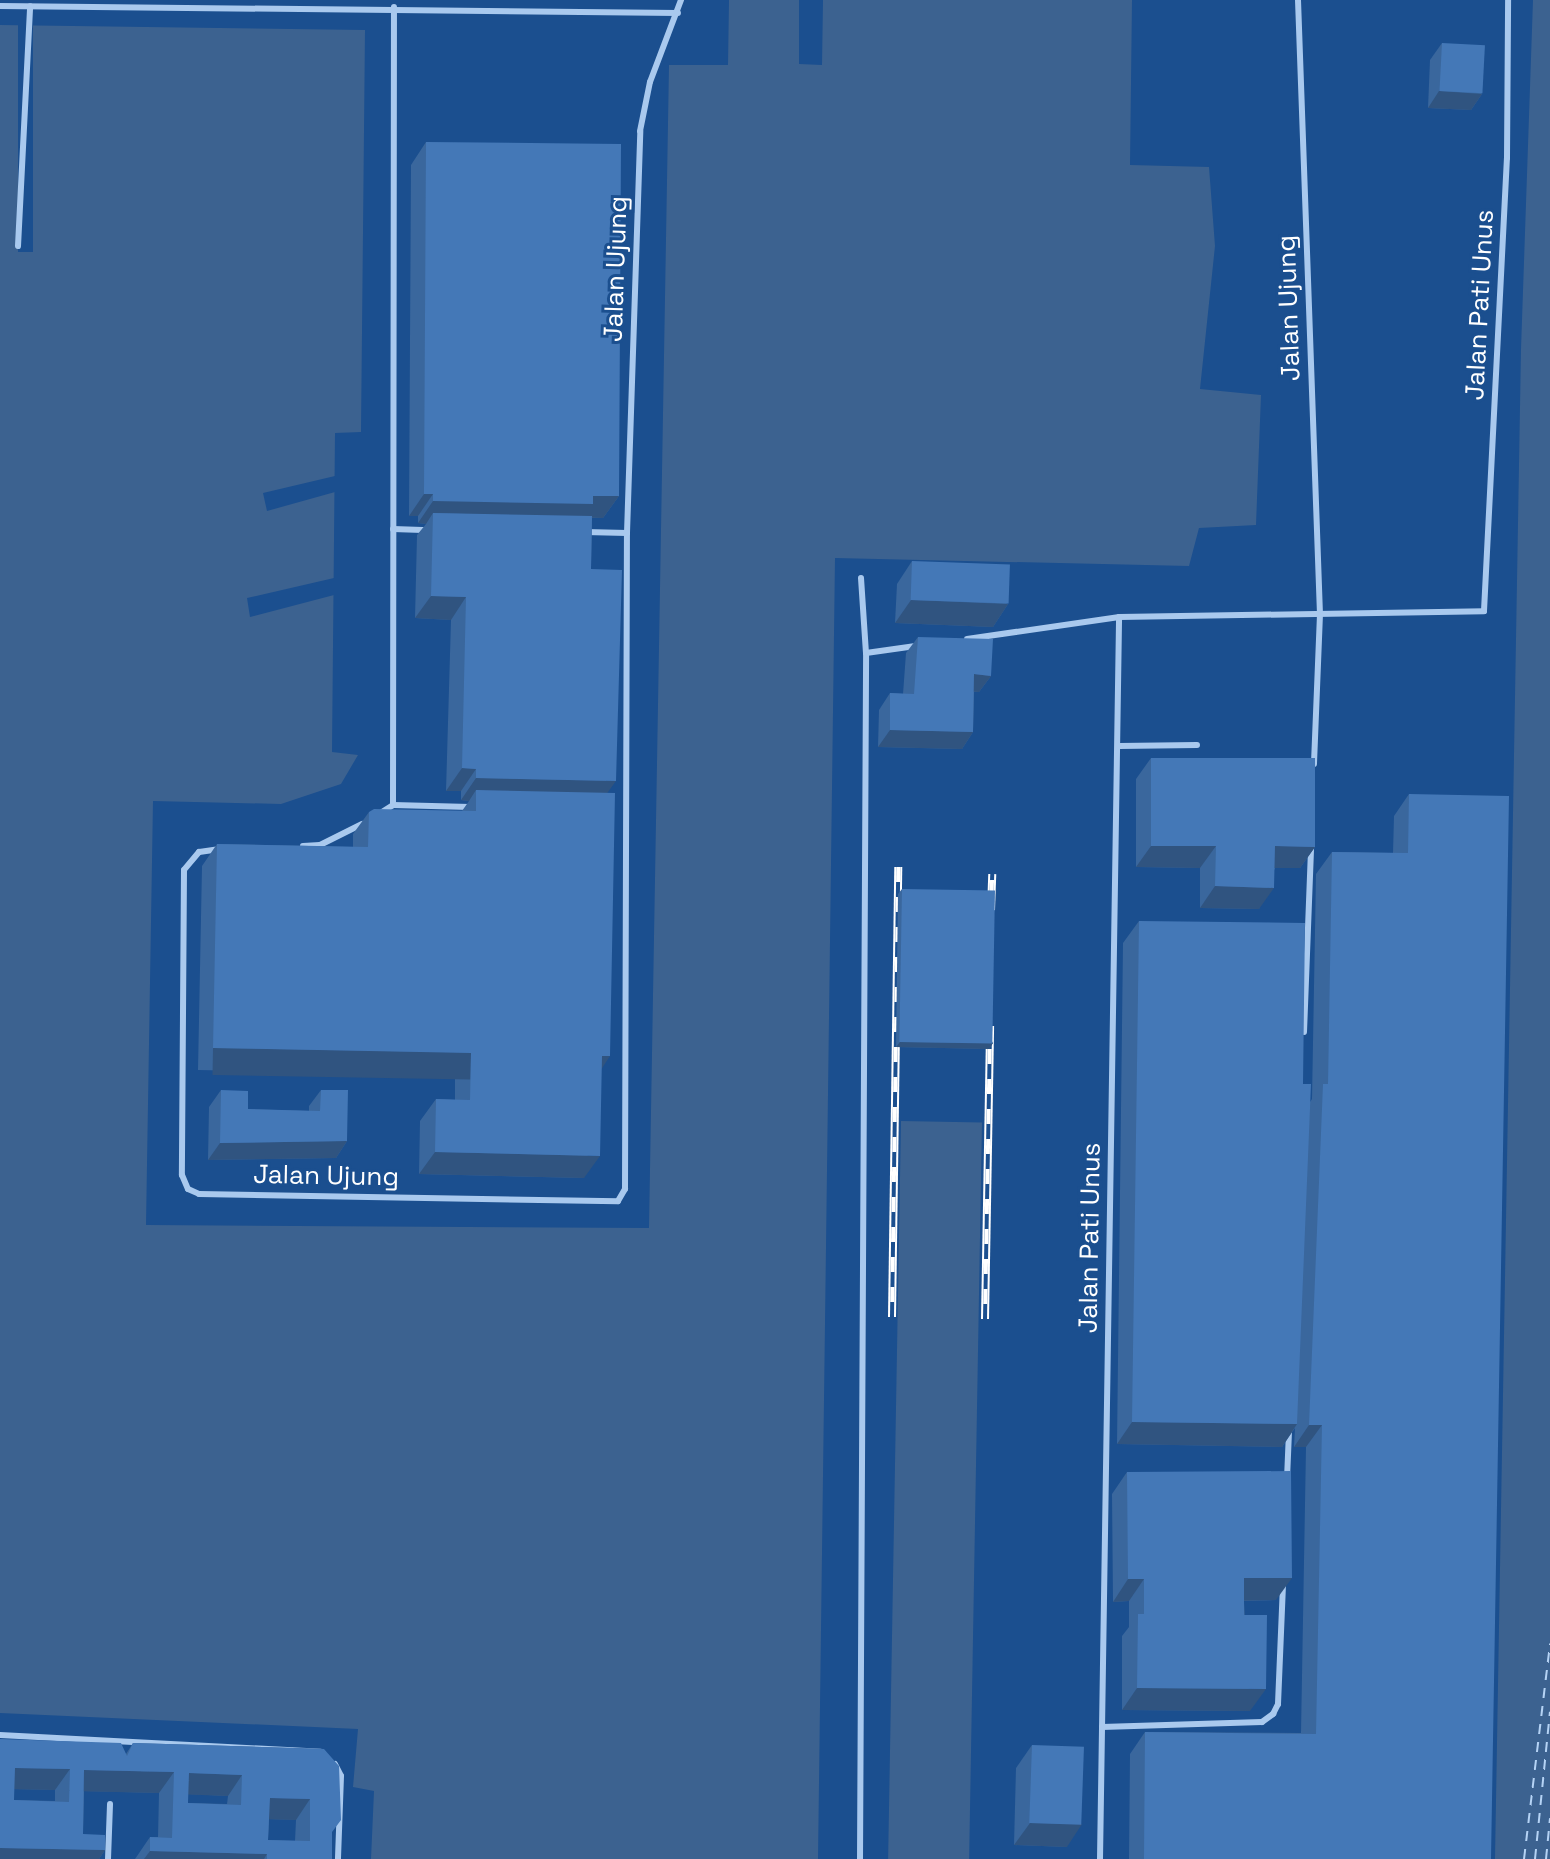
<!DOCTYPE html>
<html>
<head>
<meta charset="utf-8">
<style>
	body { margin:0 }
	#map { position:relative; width:1550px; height:1859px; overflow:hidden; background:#1b4f8f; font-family:"Space Grotesk",sans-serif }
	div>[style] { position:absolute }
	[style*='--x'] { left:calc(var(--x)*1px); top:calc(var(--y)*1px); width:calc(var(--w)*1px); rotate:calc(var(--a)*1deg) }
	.water>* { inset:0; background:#3c6290; transform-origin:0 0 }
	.pier>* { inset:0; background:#1b4f8f; transform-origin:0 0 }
	.ferry>* { height:2px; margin-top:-1px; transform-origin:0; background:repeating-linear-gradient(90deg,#b5d3f5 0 10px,transparent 0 18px) }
	.service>* { height:6px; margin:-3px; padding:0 3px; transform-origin:3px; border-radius:3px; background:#a9c9ee }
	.rail>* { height:8px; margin-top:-4px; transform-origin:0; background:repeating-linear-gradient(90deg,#1b4f8f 0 15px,#fff 0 30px); box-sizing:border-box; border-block:2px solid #fff }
	.wall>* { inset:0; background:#3a679d }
	.shaded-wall>* { inset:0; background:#305480; transform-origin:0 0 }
	.building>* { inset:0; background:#4478b7; transform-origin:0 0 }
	span { translate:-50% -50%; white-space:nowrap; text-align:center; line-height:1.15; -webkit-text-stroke:6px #1b4f8f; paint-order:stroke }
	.street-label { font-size:26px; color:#fff }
</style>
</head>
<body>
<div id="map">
	<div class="water">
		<div style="clip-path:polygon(729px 0,799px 0,799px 64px,822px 65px,823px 0,1132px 0,1130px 165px,1209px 167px,1215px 246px,1200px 389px,1261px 395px,1256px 525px,1199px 528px,1189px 566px,835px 558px,818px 1859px,371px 1859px,374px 1791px,353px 1787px,358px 1729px,0 1713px,0 25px,365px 30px,361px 432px,335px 433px,332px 752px,358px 755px,341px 784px,281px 804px,153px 801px,146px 1225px,649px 1228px,669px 65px,728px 65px)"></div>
		<div style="clip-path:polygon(1533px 0,1550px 0,1550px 1859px,1495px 1859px,1521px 349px)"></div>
		<div style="left:901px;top:1121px;width:81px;height:738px;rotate:1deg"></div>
	</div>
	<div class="pier">
		<div style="left:18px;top:25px;width:15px;height:227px"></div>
		<div style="clip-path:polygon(335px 476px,335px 492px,267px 511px,263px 493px)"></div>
		<div style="clip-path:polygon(334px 578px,334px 595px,250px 617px,247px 598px)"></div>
	</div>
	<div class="ferry">
		<div style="--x:1524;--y:1859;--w:217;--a:-83.1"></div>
		<div style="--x:1535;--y:1859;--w:148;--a:-84.2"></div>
		<div style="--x:1546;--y:1859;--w:41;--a:-84.4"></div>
	</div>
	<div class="service">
		<div style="--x:1298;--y:0;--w:614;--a:87.95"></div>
		<div style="--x:1320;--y:614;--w:150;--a:92.3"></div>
		<div style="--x:0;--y:6;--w:678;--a:0.59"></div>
		<div style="--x:18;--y:246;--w:240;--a:-87.1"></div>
		<div style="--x:393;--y:529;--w:37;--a:2"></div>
		<div style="--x:627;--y:533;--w:402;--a:-88.1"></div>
		<div style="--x:640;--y:131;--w:50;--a:-78.5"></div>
		<div style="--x:650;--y:82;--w:88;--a:-69.3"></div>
		<div style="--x:861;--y:578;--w:75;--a:86.2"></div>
		<div style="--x:967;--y:639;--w:154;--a:-8.2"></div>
		<div style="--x:1119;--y:617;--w:365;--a:-0.9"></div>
		<div style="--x:1484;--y:611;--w:454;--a:-87.1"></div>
		<div style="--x:1507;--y:158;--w:158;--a:-89.6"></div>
		<div style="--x:1119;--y:746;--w:78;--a:-0.7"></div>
		<div style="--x:393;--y:805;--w:77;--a:1.5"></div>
		<div style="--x:382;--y:812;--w:13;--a:-32"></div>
		<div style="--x:393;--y:805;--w:798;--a:-89.93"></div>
		<div style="--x:303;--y:846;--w:17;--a:-3"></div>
		<div style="--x:320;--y:845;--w:47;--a:-26.6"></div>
		<div style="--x:220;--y:849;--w:21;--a:172"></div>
		<div style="--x:199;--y:852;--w:23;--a:130"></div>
		<div style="--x:184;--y:870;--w:305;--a:90.4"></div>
		<div style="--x:182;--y:1175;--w:15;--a:67"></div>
		<div style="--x:188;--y:1189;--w:12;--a:24"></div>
		<div style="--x:199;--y:1194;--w:419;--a:1"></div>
		<div style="--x:618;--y:1201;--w:14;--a:-60"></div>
		<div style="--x:625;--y:1189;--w:656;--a:-89.83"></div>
		<div style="--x:627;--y:533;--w:42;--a:-178.6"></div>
		<div style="--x:1304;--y:1032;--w:185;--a:-87.8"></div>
		<div style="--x:1287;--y:1479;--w:48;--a:-87.6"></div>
		<div style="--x:1102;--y:1727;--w:160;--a:-1.8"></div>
		<div style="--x:1262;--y:1722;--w:14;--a:-36"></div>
		<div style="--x:1273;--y:1714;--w:11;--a:-63"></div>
		<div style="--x:1278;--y:1704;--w:118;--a:-87.6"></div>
		<div style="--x:0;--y:1735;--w:321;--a:3"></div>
		<div style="--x:335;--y:1764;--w:13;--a:63"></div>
		<div style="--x:341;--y:1776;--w:83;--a:92.1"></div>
		<div style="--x:108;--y:1859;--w:55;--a:-87.9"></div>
		<div style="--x:860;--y:1859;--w:1206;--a:-89.71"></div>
		<div style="--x:866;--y:653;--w:50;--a:-8"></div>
		<div style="--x:1100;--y:1859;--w:1242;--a:-89.12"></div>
	</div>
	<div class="rail">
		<div style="--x:991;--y:910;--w:36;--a:-88"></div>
		<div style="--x:892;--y:1317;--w:450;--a:-89.2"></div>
		<div style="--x:985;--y:1319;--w:293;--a:-89"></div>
	</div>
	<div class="wall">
		<div style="clip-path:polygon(1442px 43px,1482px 94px,1471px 110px,1428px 108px,1430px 60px)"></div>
		<div style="clip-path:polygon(426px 142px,619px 496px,603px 518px,592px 518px,591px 569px,607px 793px,601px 1069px,584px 1178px,419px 1174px,420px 1121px,436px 1099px,455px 1100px,455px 1075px,198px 1070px,202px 866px,217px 844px,353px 847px,353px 834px,369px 812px,462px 811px,469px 801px,461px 800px,461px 791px,446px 791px,451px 620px,415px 618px,417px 535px,426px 524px,418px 523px,418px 516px,409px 516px,411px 165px)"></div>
		<div style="clip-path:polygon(912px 561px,1008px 604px,993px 627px,895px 623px,897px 584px)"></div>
		<div style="clip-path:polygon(918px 637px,991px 676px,979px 692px,974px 692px,973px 732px,962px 749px,878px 747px,879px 710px,890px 693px,903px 694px,906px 653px)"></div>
		<div style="clip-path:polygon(1151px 758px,1315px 847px,1300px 868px,1275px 868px,1259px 909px,1200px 908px,1200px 868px,1136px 867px,1136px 779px)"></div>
		<div style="clip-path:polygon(1409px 794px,1491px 1859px,1129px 1859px,1130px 1754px,1145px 1732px,1301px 1733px,1306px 1447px,1294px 1447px,1295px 1428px,1282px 1447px,1117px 1444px,1123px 943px,1139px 921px,1310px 1102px,1312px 1099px,1316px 874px,1332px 852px,1393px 853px,1394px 816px)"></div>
		<div style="clip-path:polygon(902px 889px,993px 1043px,989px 1049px,896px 1047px,898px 894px)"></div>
		<div style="clip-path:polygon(221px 1090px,248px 1109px,309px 1111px,309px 1106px,321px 1090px,347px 1141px,336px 1158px,208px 1160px,209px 1107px)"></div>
		<div style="clip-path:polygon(1127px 1472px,1276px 1600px,1244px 1601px,1250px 1711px,1122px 1710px,1122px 1636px,1129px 1627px,1129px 1601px,1113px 1602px,1112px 1494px)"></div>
		<div style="clip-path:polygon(evenodd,0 1739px,126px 1754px,133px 1743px,324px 1749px,332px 1832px,332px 1859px,135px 1859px,150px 1837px,158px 1837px,159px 1793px,84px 1791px,83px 1834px,105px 1850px,99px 1859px,0 1859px,0 1739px,14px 1789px,55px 1790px,55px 1801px,14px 1800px,14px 1789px,0 1739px,188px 1794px,228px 1796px,227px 1804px,188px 1803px,188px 1794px,0 1739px,269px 1819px,296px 1820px,295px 1841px,268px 1840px,269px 1819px)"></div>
		<div style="clip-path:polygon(1032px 1745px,1067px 1847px,1014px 1845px,1016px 1768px)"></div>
	</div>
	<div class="shaded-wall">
		<div style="clip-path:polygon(1439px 91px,1482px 94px,1471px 110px,1428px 108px)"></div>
		<div style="clip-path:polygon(424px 494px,433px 494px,418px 516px,409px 516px)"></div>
		<div style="clip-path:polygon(593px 496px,619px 496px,603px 518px,433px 513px,426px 524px,418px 523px,433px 501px)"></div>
		<div style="clip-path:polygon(431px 596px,466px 597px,451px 620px,415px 618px)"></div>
		<div style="clip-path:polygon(911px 600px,1008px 604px,993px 627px,895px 623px)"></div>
		<div style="clip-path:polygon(974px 674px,991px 676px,979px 692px,963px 691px)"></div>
		<div style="clip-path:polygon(890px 730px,973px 732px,962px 749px,878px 747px)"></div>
		<div style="clip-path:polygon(462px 768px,476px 769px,461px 791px,446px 791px)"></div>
		<div style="clip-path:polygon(476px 778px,616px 781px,600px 803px,476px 790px,469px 801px,461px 800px)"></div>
		<div style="clip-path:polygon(1151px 846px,1216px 846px,1200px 868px,1136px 867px)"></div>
		<div style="clip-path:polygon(1275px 846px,1315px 847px,1300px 868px,1260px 868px)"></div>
		<div style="clip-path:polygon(1215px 886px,1274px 888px,1259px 909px,1200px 908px)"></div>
		<div style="clip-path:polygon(900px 1042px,993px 1043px,989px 1049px,896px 1047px)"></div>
		<div style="left:213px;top:1048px;width:258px;height:27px;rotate:1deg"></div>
		<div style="clip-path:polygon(602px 1056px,610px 1056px,595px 1079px)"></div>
		<div style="clip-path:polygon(347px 1141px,336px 1158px,208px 1160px,220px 1143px)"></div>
		<div style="clip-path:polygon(435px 1152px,600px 1156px,584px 1178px,419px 1174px)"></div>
		<div style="clip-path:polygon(1132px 1422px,1297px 1424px,1282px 1447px,1117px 1444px)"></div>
		<div style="clip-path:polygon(1309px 1425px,1322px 1425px,1306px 1447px,1294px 1447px)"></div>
		<div style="clip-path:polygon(1244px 1578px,1292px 1578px,1276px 1600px,1228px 1601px)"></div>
		<div style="clip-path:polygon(1128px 1579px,1144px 1579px,1129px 1601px,1113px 1602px)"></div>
		<div style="clip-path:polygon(1137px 1688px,1266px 1689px,1250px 1711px,1122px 1710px)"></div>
		<div style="clip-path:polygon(15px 1768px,70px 1769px,55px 1790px,0 1789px)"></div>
		<div style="clip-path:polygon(84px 1770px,174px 1772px,159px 1793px,69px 1791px)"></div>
		<div style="clip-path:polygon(189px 1773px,242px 1775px,228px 1796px,174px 1794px)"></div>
		<div style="clip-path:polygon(270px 1798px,310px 1799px,296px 1820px,255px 1819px)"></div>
		<div style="clip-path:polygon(1030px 1823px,1082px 1824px,1067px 1847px,1014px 1845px)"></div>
		<div style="clip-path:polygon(0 1848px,105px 1850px,99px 1859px,0 1859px)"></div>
		<div style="clip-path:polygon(150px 1851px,267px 1854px,264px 1859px,144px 1859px)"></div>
	</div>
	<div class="building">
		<div style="left:1442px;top:43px;width:43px;height:48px;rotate:3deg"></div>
		<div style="clip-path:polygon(426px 142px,621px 144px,619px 496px,593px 496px,593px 504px,433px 501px,433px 494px,424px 494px)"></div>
		<div style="clip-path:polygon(433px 513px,592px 516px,591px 569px,622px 570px,616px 781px,476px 778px,476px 769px,462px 768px,466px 597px,431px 596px)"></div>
		<div style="left:912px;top:561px;width:98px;height:39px;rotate:2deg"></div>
		<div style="clip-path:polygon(918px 637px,993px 639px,991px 676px,974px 674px,973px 732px,890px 730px,890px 693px,914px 694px)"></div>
		<div style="clip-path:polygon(1151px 758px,1315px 758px,1315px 847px,1275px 846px,1274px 888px,1215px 886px,1216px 846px,1151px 846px)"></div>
		<div style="clip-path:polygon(476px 790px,615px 793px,610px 1056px,602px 1056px,600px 1156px,435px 1152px,436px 1099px,470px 1100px,471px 1053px,213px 1048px,217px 844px,368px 847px,369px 812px,374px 809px,476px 811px)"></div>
		<div style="clip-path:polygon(1409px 794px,1509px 796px,1491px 1859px,1144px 1859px,1145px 1732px,1316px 1734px,1322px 1425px,1309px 1425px,1323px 1084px,1328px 1084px,1332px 852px,1408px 853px)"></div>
		<div style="left:902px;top:889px;width:93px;height:153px;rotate:1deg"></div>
		<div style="clip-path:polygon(1139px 921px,1305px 923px,1303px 1084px,1311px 1084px,1297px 1424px,1132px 1422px)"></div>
		<div style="clip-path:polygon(221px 1090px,248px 1091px,248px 1109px,320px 1111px,321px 1090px,348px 1090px,347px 1141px,220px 1143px)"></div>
		<div style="clip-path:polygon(1291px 1471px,1292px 1578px,1244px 1578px,1244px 1615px,1267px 1615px,1266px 1689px,1137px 1688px,1138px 1614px,1144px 1614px,1144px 1579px,1128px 1579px,1127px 1472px)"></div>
		<div style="clip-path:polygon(evenodd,0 1739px,121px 1743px,127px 1756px,133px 1743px,324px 1749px,339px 1766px,341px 1820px,332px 1832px,332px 1859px,267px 1859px,267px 1854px,150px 1851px,150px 1837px,172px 1838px,174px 1772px,84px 1770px,83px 1834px,105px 1835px,105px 1850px,0 1848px,0 1739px,15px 1768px,70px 1769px,69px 1802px,14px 1800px,15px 1768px,0 1739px,189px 1773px,242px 1775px,241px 1805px,188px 1803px,189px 1773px,0 1739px,270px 1798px,310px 1799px,310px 1841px,268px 1840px,270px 1798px)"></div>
		<div style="left:1032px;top:1745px;width:52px;height:78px;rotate:2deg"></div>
	</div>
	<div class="street-label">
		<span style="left:616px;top:269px;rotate:-88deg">Jalan Ujung</span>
		<span style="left:1480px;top:305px;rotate:-87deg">Jalan Pati Unus</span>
		<span style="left:1289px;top:308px;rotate:-92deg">Jalan Ujung</span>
		<span style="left:326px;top:1176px;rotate:1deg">Jalan Ujung</span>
		<span style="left:1090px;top:1238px;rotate:-89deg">Jalan Pati Unus</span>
	</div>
</div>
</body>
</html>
